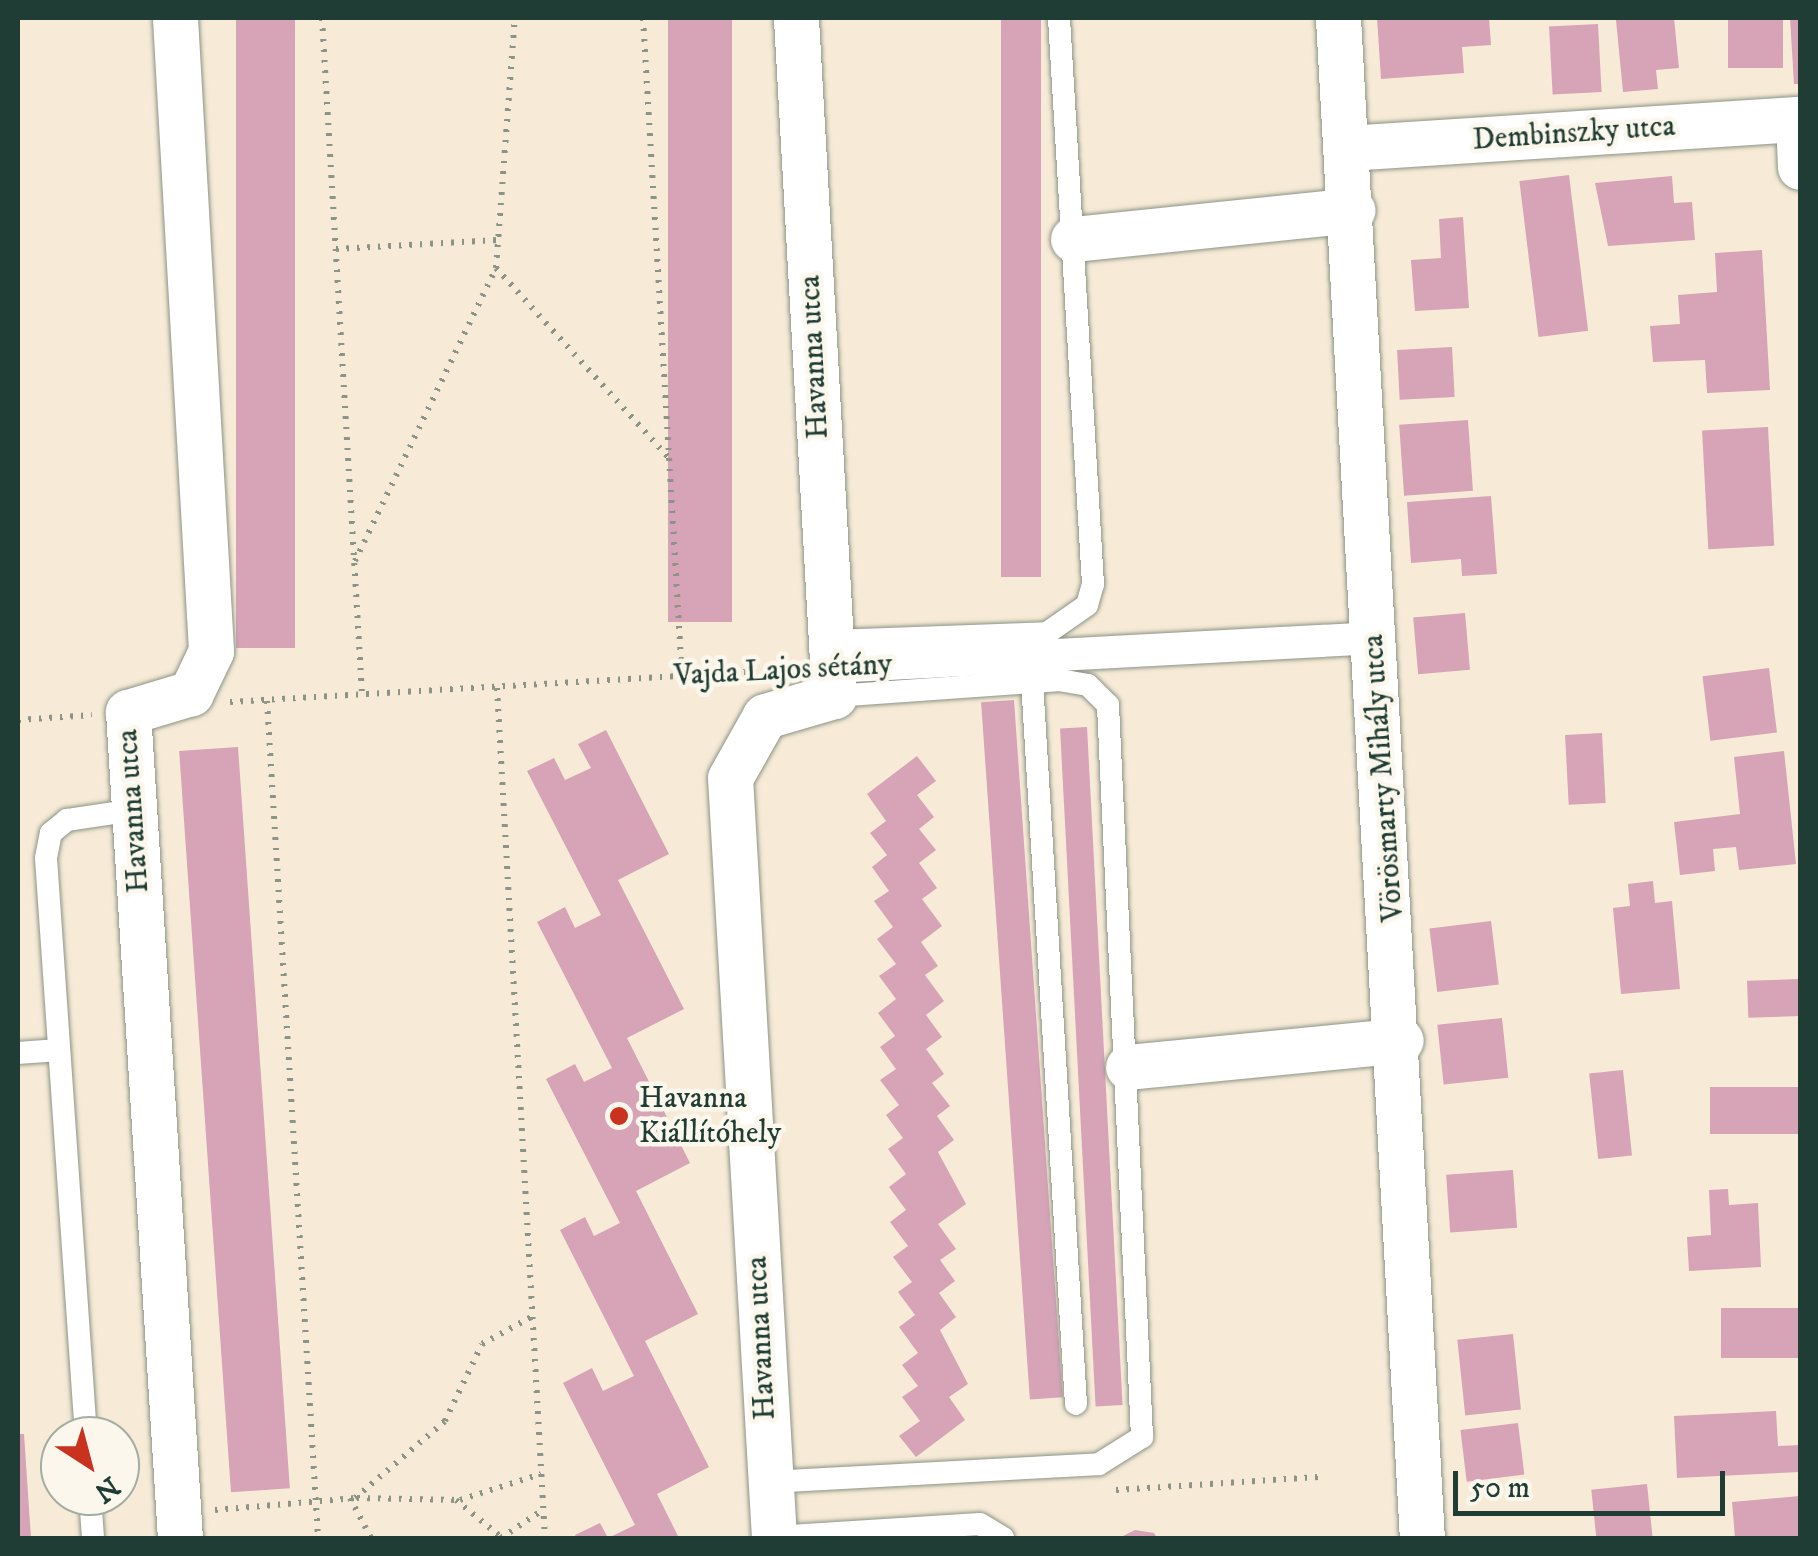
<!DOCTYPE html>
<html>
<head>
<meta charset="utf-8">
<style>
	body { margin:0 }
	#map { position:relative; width:1818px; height:1556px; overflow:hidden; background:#f7ebd7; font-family:"IM FELL DW Pica",serif }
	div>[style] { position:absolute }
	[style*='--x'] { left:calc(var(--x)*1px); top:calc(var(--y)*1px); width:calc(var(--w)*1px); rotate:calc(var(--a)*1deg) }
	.building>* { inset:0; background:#d6a3b7; transform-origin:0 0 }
	.path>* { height:6px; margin-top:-3px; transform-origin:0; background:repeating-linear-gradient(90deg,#8b9486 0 2.5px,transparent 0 10.5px) }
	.roads { filter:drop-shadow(0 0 2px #8b9486) drop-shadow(0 0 2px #8b9486) }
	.service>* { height:22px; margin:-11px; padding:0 11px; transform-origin:11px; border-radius:11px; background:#fff }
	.pedestrian>* { height:32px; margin:-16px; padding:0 16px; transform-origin:16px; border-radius:16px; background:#fff }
	.minor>* { height:45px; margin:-22.5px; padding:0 22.5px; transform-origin:22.5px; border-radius:22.5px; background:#fff }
	.dots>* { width:28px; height:28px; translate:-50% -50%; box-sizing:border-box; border:5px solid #fbf7ec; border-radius:50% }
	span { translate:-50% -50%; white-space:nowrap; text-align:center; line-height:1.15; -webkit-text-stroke:9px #fbf7ec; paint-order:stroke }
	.street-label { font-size:30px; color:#1f3d34 }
	.poi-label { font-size:30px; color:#1f3d34 }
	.left { translate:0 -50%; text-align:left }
	.frame { position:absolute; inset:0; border:20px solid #1f3d34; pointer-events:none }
	.north { position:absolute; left:40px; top:1416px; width:100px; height:100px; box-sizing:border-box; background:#fbf7ec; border:2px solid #a3ada2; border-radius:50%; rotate:144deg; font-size:28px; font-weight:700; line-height:40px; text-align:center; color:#1f3d34 }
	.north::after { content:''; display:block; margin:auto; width:35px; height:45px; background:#c8321e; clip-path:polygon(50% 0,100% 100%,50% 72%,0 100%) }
	.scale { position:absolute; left:1453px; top:1471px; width:272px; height:45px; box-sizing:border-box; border:5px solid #1f3d34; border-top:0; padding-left:12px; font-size:30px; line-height:35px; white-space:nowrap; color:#1f3d34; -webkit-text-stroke:8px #fbf7ec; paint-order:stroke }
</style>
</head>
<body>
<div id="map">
	<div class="building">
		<div style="left:236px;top:18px;width:59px;height:630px"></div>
		<div style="left:668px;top:18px;width:64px;height:604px"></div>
		<div style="left:1001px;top:18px;width:40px;height:559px"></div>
		<div style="clip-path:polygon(1377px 18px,1489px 18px,1491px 45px,1462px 47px,1464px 73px,1381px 79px)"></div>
		<div style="clip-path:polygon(1642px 18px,1674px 18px,1679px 68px,1656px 70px,1658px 89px,1623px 92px,1616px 20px)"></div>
		<div style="left:1728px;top:18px;width:55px;height:50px"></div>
		<div style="clip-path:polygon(1790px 18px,1800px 18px,1800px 84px,1794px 84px)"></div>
		<div style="left:1598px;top:24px;width:68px;height:49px;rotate:87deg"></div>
		<div style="left:1569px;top:175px;width:157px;height:50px;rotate:83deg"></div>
		<div style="clip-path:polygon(1672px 176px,1674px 203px,1692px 202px,1695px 240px,1608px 246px,1595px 183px)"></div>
		<div style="clip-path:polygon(1463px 217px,1469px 308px,1415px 311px,1411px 260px,1441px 258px,1439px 219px)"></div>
		<div style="clip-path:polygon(1762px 250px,1770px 390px,1707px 393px,1705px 360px,1653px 362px,1650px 326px,1680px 324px,1678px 295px,1717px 292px,1715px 253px)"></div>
		<div style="left:1452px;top:347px;width:50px;height:55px;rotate:87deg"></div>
		<div style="left:1468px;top:420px;width:71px;height:69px;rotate:86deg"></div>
		<div style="left:1768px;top:427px;width:119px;height:66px;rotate:87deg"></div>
		<div style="clip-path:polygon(1491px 496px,1497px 574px,1462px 576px,1461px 559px,1411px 563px,1407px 502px)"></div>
		<div style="left:1465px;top:613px;width:57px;height:52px;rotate:85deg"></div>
		<div style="left:1769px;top:668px;width:65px;height:67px;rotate:83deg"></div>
		<div style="left:1014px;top:700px;width:699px;height:33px;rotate:86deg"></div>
		<div style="left:1087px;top:727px;width:679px;height:27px;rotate:87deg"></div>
		<div style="clip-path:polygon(606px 730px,669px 854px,618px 880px,684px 1009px,627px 1038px,690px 1163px,636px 1191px,698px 1314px,645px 1341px,709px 1467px,657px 1494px,679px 1538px,608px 1538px,635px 1525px,563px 1383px,592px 1368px,603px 1391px,634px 1376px,560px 1230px,585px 1217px,594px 1236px,620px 1223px,546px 1079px,575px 1064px,584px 1082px,612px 1068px,537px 922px,565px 907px,575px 928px,601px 915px,527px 771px,554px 758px,565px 780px,591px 768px,578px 744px)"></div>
		<div style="left:1602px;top:733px;width:70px;height:37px;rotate:87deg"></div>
		<div style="left:238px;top:747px;width:743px;height:59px;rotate:86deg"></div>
		<div style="clip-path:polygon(1784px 751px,1796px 864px,1739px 870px,1736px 847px,1713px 849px,1715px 871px,1680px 875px,1674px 822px,1740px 814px,1734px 757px)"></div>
		<div style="clip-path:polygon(917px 756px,936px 781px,917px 795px,934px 817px,919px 829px,936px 850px,919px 863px,937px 888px,922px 899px,942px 926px,921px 942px,938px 966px,925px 975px,944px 1001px,926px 1015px,942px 1037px,926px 1049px,944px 1074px,932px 1083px,950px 1106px,937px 1116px,954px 1140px,938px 1152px,966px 1204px,938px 1224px,956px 1249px,940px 1260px,955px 1281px,939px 1293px,956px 1317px,940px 1330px,968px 1384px,949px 1397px,965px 1420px,916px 1457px,899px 1436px,920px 1421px,902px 1397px,918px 1386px,902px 1365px,918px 1353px,899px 1327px,915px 1315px,898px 1292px,912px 1282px,893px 1257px,908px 1246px,890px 1222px,906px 1210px,889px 1187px,906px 1174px,888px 1149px,903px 1138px,886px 1115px,899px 1105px,880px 1080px,896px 1069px,880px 1047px,895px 1036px,878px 1013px,896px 999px,879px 976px,896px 964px,877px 939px,893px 927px,874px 901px,889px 891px,872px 867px,887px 855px,870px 833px,886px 821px,867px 794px)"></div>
		<div style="clip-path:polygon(1653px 881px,1655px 903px,1672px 901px,1680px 989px,1621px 994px,1613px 908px,1630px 906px,1628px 884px)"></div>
		<div style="left:1491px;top:921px;width:64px;height:62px;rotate:83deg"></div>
		<div style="left:1799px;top:979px;width:37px;height:52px;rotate:88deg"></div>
		<div style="left:1502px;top:1018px;width:60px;height:65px;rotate:84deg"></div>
		<div style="left:1623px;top:1070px;width:86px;height:34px;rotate:84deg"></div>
		<div style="left:1800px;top:1087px;width:47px;height:90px;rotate:90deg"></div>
		<div style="left:1513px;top:1170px;width:58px;height:67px;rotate:86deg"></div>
		<div style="clip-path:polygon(1728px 1189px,1729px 1205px,1758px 1203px,1761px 1267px,1689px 1271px,1687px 1237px,1711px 1235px,1709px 1190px)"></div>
		<div style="left:1800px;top:1308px;width:50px;height:79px;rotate:90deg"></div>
		<div style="left:1513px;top:1334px;width:76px;height:56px;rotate:84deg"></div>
		<div style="clip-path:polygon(1776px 1411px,1778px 1446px,1800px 1445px,1800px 1472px,1677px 1478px,1674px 1416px)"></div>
		<div style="left:1518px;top:1423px;width:52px;height:58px;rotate:83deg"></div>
		<div style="clip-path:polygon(18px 1434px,24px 1434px,31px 1538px,18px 1538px)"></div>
		<div style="left:1647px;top:1484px;width:54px;height:56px;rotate:84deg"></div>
		<div style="clip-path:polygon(1800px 1496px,1800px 1538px,1735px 1538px,1732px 1502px)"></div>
		<div style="clip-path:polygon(600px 1523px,608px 1538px,577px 1538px,575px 1535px)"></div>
		<div style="clip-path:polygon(1135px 1530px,1154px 1533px,1157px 1538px,1119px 1538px)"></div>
	</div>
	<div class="path">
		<div style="--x:322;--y:18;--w:677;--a:86.61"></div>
		<div style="--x:643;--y:18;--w:659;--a:86.61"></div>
		<div style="--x:336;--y:249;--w:162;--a:-3.2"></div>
		<div style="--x:496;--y:268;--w:257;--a:47.7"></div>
		<div style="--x:355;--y:561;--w:325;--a:-64.3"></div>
		<div style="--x:496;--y:268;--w:251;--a:-85.7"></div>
		<div style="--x:497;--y:688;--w:851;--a:86.77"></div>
		<div style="--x:267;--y:701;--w:839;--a:86.51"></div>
		<div style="--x:230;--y:702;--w:537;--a:-3.31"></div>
		<div style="--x:18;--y:720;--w:74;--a:-3.9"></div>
		<div style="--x:1116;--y:1490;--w:203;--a:-3.7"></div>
		<div style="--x:350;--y:1498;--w:45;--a:62.3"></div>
		<div style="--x:357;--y:1498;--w:103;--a:1.1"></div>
		<div style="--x:460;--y:1500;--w:85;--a:-17.8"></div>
		<div style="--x:456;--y:1500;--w:58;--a:39.4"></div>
		<div style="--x:215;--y:1510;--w:141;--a:-4.9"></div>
		<div style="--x:355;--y:1498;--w:118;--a:-40.5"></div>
		<div style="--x:445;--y:1421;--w:85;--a:-64.3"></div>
		<div style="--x:482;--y:1344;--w:58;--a:-28.8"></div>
		<div style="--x:501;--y:1538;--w:52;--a:-34"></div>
	</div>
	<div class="roads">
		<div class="service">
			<div style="--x:832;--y:641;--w:215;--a:-2.1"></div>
			<div style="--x:1047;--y:633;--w:49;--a:-35"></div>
			<div style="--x:1087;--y:605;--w:22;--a:-74"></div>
			<div style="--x:1093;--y:584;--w:567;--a:-93.44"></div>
			<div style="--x:1032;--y:681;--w:724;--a:86.52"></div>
			<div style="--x:18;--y:1053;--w:41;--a:-4.2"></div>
			<div style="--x:86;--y:1436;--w:579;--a:-93.96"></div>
			<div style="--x:46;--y:858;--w:25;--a:-79"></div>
			<div style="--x:51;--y:833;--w:21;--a:-39"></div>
			<div style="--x:67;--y:820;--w:68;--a:-8.5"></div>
			<div style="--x:770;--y:1482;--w:329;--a:-3.1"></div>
			<div style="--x:1099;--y:1464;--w:51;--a:-32.1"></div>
			<div style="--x:1142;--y:1437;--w:733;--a:-92.66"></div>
			<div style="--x:1108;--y:705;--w:28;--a:-135"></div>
			<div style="--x:1088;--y:685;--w:27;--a:-170"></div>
			<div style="--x:1061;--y:680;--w:228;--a:176"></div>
			<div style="--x:90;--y:1496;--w:42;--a:85.9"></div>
			<div style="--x:774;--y:1537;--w:206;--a:-3.6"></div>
			<div style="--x:980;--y:1524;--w:27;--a:31"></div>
		</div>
		<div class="pedestrian">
			<div style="--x:832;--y:667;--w:545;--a:-3.05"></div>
		</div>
		<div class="minor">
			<div style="--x:175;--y:18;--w:634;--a:86.74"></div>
			<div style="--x:211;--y:651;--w:47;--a:115.5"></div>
			<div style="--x:191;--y:693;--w:66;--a:163.2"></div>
			<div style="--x:128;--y:712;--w:828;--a:86.4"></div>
			<div style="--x:1338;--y:18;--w:1522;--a:86.84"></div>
			<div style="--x:1798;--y:119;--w:48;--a:87.6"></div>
			<div style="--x:1347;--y:148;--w:454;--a:-3.7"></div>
			<div style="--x:1073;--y:239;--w:281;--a:-5.9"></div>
			<div style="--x:1128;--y:1067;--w:274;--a:-5.6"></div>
			<div style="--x:774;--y:1538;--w:761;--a:-93.31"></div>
			<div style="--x:730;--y:778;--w:71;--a:-60.6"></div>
			<div style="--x:765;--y:716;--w:72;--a:-16.2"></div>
			<div style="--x:834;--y:696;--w:679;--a:-93.21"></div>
		</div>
	</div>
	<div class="dots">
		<div style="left:619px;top:1116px;background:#c8321e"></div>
	</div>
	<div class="street-label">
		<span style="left:1574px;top:134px;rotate:-4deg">Dembinszky utca</span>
		<span style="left:815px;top:357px;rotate:-93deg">Havanna utca</span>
		<span style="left:783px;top:671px;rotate:-3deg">Vajda Lajos sétány</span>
		<span style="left:1384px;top:778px;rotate:-94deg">Vörösmarty Mihály utca</span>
		<span style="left:134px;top:811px;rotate:-94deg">Havanna utca</span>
		<span style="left:762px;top:1338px;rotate:-93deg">Havanna utca</span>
	</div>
	<div class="poi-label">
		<span class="left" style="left:639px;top:1116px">Havanna<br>Kiállítóhely</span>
	</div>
	<div class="frame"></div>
	<div class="north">N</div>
	<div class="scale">50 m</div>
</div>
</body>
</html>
